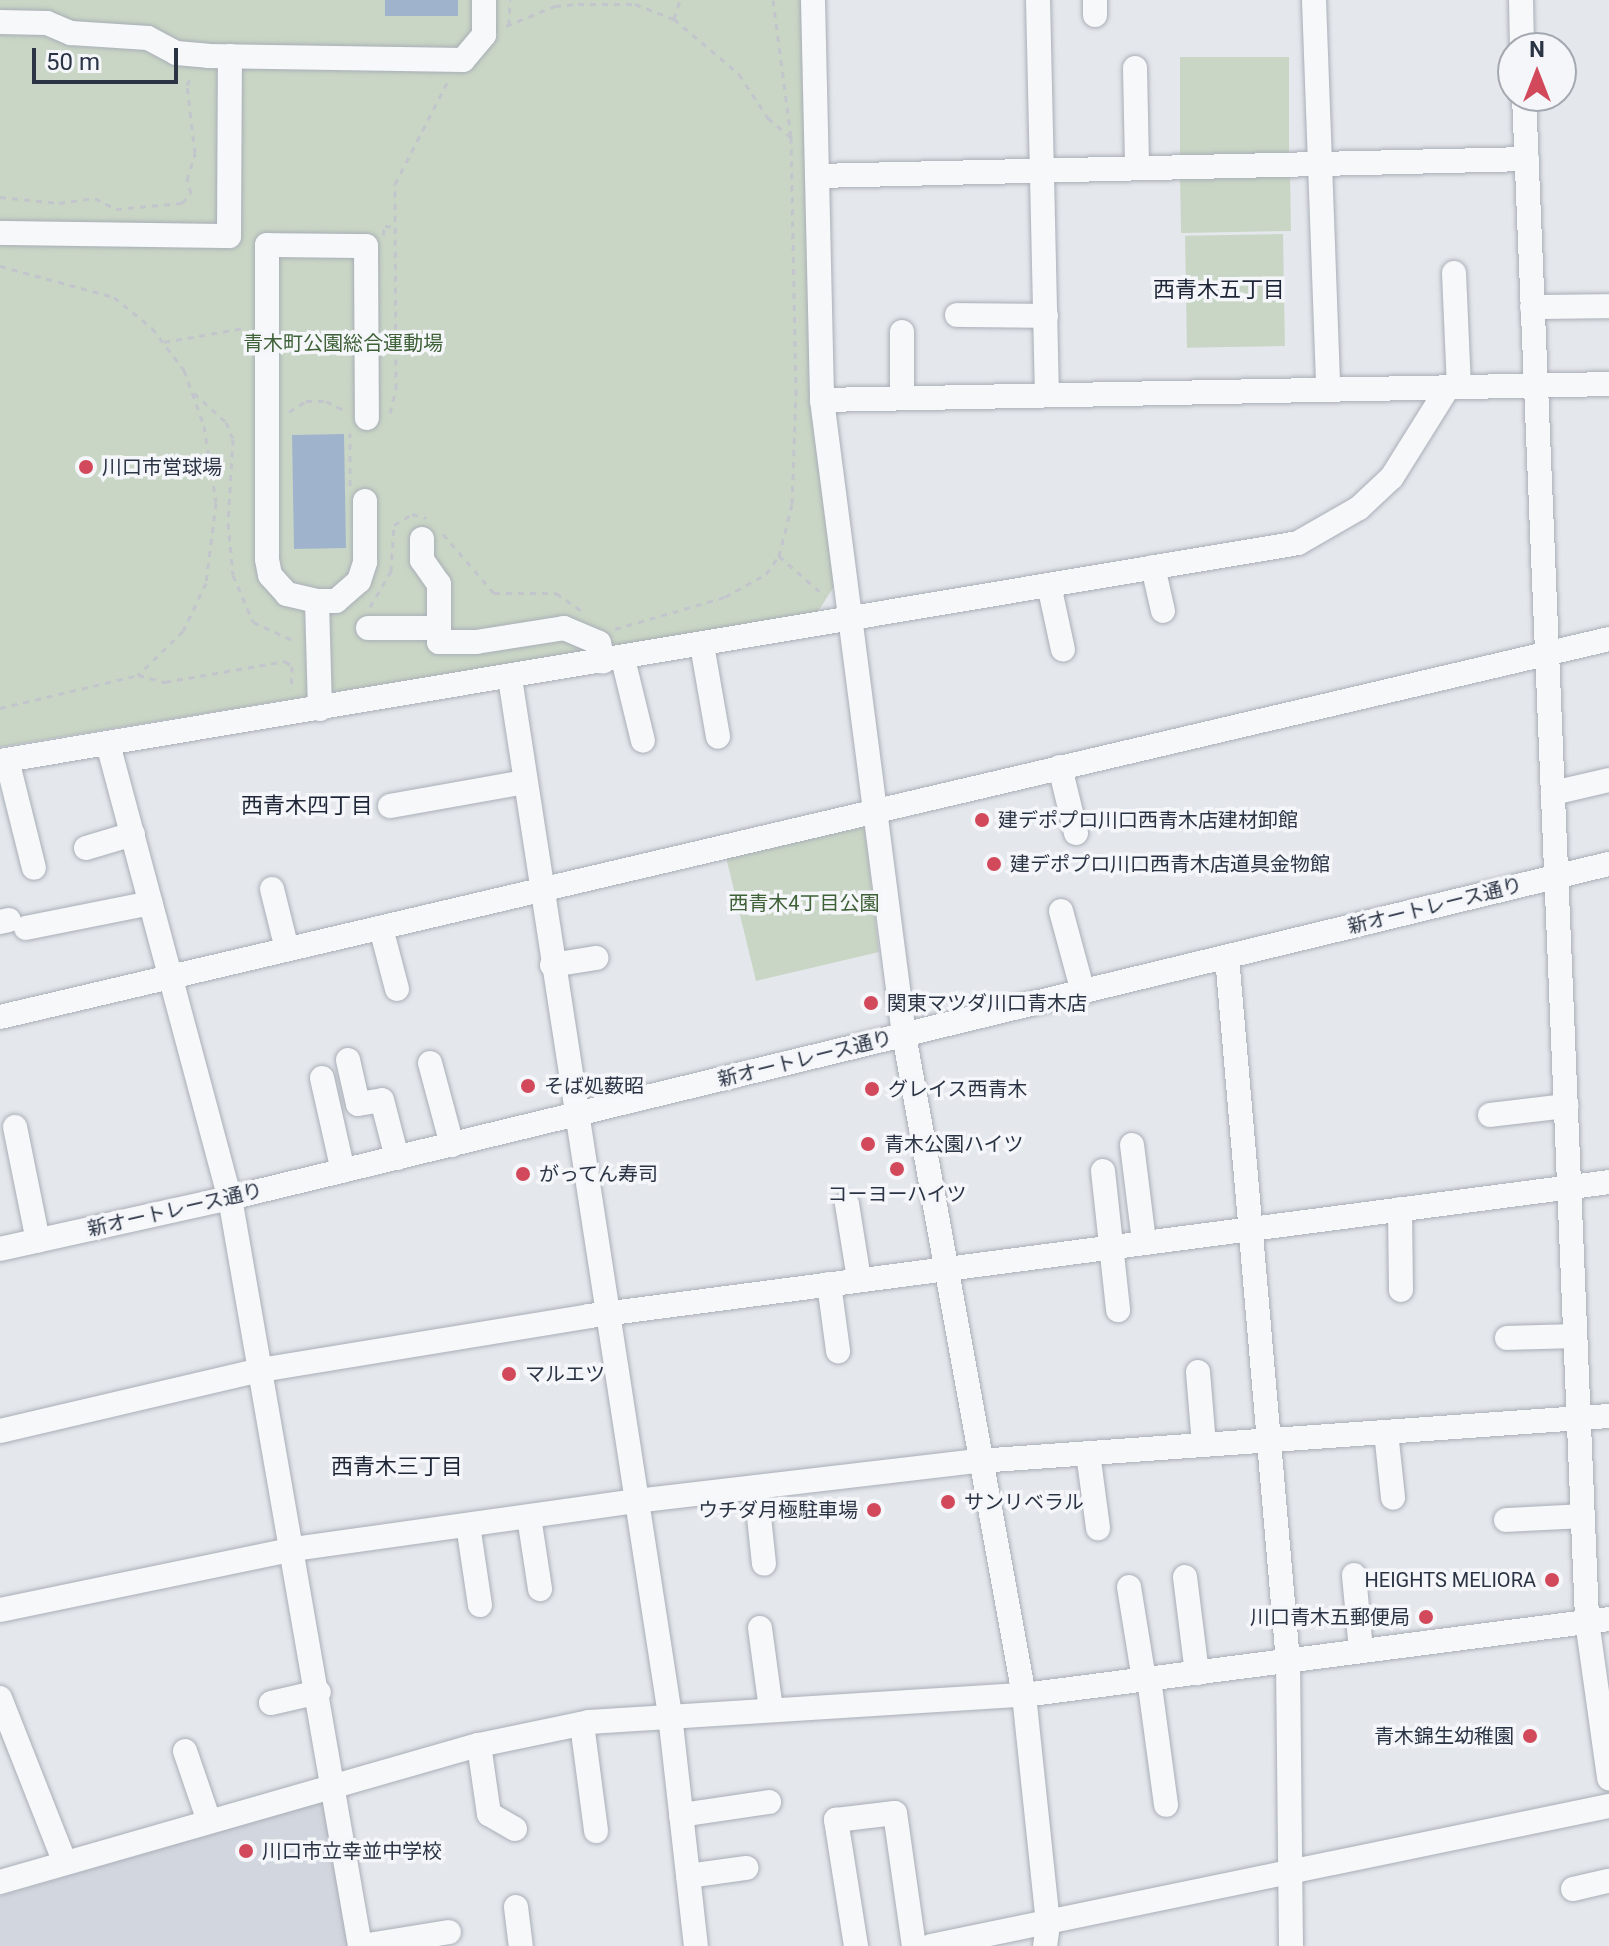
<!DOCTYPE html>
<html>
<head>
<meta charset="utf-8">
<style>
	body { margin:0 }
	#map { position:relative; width:1609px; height:1946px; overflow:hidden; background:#e4e7ec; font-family:Roboto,"Noto Sans JP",sans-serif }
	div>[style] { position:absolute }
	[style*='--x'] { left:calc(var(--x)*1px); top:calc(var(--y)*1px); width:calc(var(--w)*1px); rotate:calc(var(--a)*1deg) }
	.built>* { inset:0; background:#d2d6de }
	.green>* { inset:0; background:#c9d6c5; transform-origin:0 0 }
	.water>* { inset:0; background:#9fb4cc; transform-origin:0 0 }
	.path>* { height:3px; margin-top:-1.5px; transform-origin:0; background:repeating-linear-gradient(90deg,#c2c5cb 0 6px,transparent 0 12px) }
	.roads { filter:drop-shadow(0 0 2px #a9aeb7) drop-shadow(0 0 2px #a9aeb7) }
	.minor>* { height:24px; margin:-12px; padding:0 12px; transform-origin:12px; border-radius:12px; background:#f7f8fa }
	.dots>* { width:22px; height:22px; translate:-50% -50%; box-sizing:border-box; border:4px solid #f4f6f9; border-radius:50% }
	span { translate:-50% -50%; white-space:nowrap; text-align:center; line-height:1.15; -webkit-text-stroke:7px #f4f6f9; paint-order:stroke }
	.park-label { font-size:20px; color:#3f6138 }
	.poi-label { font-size:20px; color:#2b3445 }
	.left { translate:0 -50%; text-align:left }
	.right { translate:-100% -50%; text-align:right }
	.street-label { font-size:20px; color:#2b3445 }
	.neighbourhood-label { font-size:22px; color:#1d2536 }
	.north { position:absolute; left:1497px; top:32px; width:80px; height:80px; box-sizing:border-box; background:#f4f6f9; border:2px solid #a4a8b1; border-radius:50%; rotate:0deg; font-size:22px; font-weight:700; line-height:32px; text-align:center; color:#2b3445 }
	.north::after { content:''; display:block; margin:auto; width:28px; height:36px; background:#d1495b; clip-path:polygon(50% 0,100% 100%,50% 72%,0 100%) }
	.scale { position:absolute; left:32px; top:48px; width:146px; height:36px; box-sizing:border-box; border:4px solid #2b3445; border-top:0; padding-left:10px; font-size:24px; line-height:28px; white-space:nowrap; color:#2b3445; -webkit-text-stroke:6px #f4f6f9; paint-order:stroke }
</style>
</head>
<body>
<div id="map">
	<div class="built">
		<div style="clip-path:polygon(324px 1801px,351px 1946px,0 1946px,0 1896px)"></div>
	</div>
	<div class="green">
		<div style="clip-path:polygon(0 0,803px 0,835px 585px,817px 613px,0 747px)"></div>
		<div style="left:1180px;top:57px;width:109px;height:99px"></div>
		<div style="left:1290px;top:173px;width:58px;height:110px;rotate:89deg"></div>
		<div style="left:1283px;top:234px;width:112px;height:98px;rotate:89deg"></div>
		<div style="clip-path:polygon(856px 822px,865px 829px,879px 952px,756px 981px,726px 857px)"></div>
	</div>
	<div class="water">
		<div style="left:385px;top:0;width:73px;height:16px"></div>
		<div style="left:344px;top:434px;width:114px;height:52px;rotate:89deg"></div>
	</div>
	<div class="path">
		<div style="--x:773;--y:0;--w:138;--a:82.5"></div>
		<div style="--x:791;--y:137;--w:253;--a:88.9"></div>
		<div style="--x:796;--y:390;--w:114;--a:92"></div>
		<div style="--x:792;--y:504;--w:54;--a:104"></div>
		<div style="--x:779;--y:556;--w:61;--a:41"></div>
		<div style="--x:674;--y:19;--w:85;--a:40.2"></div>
		<div style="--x:739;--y:74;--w:53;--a:56.6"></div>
		<div style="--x:768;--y:118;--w:30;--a:40"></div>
		<div style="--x:509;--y:25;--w:25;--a:-88"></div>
		<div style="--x:506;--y:26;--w:53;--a:-22.2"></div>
		<div style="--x:555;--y:6;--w:23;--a:-5"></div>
		<div style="--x:578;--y:4;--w:57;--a:0"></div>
		<div style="--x:635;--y:4;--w:42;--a:21"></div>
		<div style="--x:674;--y:19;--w:20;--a:-72"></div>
		<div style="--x:0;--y:197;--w:59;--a:5.8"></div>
		<div style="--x:59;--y:203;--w:36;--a:-8"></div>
		<div style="--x:95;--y:198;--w:24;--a:28"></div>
		<div style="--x:116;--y:209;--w:66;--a:-5.2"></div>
		<div style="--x:182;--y:203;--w:13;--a:-48"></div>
		<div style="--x:191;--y:193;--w:14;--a:-107"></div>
		<div style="--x:187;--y:180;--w:28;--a:-73"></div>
		<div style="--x:195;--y:153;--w:68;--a:-96.7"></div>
		<div style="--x:187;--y:85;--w:10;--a:-61"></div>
		<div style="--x:383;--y:235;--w:9;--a:-77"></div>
		<div style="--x:385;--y:226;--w:10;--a:6"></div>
		<div style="--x:0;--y:266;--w:118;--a:15.2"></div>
		<div style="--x:114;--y:297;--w:49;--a:39.2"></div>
		<div style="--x:152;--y:328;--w:53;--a:52.7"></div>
		<div style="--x:184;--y:370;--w:59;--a:70.3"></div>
		<div style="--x:204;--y:426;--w:78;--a:81.1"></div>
		<div style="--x:216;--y:503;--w:81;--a:97.1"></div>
		<div style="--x:206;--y:583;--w:53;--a:115.6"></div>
		<div style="--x:183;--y:631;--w:63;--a:135.6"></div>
		<div style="--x:164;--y:342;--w:81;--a:-9.9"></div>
		<div style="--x:194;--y:393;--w:43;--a:42.2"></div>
		<div style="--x:226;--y:422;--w:18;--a:68"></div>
		<div style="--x:233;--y:439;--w:84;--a:93.4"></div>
		<div style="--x:228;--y:523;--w:52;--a:84.5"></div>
		<div style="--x:233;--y:575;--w:51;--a:66.9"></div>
		<div style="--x:253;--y:622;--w:48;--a:24.4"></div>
		<div style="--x:289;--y:412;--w:20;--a:-33"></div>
		<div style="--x:306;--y:401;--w:20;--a:0"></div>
		<div style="--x:326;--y:401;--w:20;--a:27"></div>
		<div style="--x:390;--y:413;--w:25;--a:-76"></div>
		<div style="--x:396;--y:389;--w:205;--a:-90.3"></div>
		<div style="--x:395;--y:184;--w:114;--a:-62.8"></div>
		<div style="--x:350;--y:486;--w:53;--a:-90"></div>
		<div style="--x:443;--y:534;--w:78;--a:49.2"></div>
		<div style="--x:494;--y:593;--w:62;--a:0"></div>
		<div style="--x:556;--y:593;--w:32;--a:35"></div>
		<div style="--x:370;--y:607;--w:42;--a:-59.7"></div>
		<div style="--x:391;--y:571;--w:46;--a:-86.3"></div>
		<div style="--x:394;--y:525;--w:21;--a:-31"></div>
		<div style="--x:412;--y:514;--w:15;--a:16"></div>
		<div style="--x:615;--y:629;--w:115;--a:-16.2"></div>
		<div style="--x:725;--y:597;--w:47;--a:-29.3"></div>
		<div style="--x:766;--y:574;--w:22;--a:-54"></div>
		<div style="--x:0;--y:708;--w:142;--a:-13.4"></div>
		<div style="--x:138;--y:675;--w:28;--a:15"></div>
		<div style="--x:165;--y:682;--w:122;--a:-9.9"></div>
		<div style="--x:285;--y:661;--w:9;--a:36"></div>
		<div style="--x:292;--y:666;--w:24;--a:92"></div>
	</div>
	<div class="roads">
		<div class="minor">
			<div style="--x:813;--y:0;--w:400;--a:88.7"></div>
			<div style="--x:822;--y:400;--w:640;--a:82.64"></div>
			<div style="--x:904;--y:1035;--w:671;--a:79.7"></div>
			<div style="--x:1024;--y:1695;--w:231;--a:84"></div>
			<div style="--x:1048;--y:1925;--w:21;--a:98"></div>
			<div style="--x:1038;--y:0;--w:395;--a:88.7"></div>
			<div style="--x:1095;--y:0;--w:15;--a:90"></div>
			<div style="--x:1314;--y:0;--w:388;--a:87.9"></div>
			<div style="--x:1521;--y:0;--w:48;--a:88.8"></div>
			<div style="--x:0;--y:22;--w:47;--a:1.2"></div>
			<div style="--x:47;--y:23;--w:26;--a:23"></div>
			<div style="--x:71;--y:33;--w:77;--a:3.7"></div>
			<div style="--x:148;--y:38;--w:32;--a:28"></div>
			<div style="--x:176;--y:53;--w:32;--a:5"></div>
			<div style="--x:208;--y:56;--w:255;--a:0.9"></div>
			<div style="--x:463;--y:60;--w:33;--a:-50"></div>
			<div style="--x:484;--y:35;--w:35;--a:-90"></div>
			<div style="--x:1135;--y:68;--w:99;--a:88.8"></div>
			<div style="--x:1524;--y:96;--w:1526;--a:87.63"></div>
			<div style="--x:1587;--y:1621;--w:159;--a:82"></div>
			<div style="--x:817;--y:176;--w:710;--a:-1.37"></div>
			<div style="--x:0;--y:233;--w:229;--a:0.8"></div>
			<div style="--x:229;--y:236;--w:180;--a:-89.7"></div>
			<div style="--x:1454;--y:273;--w:114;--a:87.5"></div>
			<div style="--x:1532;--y:307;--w:77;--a:-0.7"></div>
			<div style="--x:957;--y:315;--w:89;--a:0.6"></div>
			<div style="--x:902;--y:332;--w:66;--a:90"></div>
			<div style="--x:822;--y:400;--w:787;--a:-1.16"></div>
			<div style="--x:422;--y:539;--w:21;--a:90"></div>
			<div style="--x:422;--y:560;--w:29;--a:55"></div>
			<div style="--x:439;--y:584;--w:58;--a:90"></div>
			<div style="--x:439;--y:642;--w:37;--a:0"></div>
			<div style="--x:476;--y:642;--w:89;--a:-9"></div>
			<div style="--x:564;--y:628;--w:38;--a:23"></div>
			<div style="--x:599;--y:643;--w:19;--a:78"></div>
			<div style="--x:1153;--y:567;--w:45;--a:77.2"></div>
			<div style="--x:1049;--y:585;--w:66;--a:77.8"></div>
			<div style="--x:317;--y:601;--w:19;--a:0"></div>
			<div style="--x:336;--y:601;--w:30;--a:-41"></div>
			<div style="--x:359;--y:581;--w:20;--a:-72"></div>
			<div style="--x:365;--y:562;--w:61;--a:-90"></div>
			<div style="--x:368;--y:628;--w:71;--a:0"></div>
			<div style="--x:702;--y:645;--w:93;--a:80.1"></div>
			<div style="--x:623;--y:659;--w:84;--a:76.3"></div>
			<div style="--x:510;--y:678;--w:1049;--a:81.23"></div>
			<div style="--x:670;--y:1715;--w:232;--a:83.6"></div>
			<div style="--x:320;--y:709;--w:108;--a:-91.6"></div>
			<div style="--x:317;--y:601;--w:31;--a:-167"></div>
			<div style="--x:287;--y:594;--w:25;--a:-132"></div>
			<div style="--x:270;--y:575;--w:16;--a:-101"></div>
			<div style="--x:267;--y:559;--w:314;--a:-90"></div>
			<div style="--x:267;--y:245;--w:99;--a:0.6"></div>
			<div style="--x:366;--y:246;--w:172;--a:89.7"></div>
			<div style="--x:108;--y:744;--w:470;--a:75"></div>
			<div style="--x:230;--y:1198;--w:759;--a:80.14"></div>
			<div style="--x:7;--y:760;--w:111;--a:76"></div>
			<div style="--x:0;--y:761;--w:1316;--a:-9.53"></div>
			<div style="--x:1298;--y:543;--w:70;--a:-29.8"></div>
			<div style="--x:1359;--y:508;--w:45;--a:-43.2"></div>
			<div style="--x:1392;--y:477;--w:104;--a:-58"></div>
			<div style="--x:1060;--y:767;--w:68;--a:76.4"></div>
			<div style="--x:1553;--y:793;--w:57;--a:-13.1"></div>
			<div style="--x:390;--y:806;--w:137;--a:-10.1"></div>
			<div style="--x:86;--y:848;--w:49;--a:-16.6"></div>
			<div style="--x:272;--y:889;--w:62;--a:76"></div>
			<div style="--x:1061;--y:911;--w:84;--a:74.8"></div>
			<div style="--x:0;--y:922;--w:9;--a:-13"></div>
			<div style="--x:26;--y:928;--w:127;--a:-11.3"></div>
			<div style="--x:381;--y:928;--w:63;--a:75.3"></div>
			<div style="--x:1227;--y:957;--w:707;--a:85.05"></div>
			<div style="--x:1288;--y:1661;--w:285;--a:89.4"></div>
			<div style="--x:552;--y:965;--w:45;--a:-9"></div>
			<div style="--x:0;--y:1017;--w:1653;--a:-13.22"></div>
			<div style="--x:348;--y:1060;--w:45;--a:77.2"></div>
			<div style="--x:358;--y:1104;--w:24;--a:-9"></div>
			<div style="--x:382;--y:1100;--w:60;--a:75.5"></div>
			<div style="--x:430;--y:1063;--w:85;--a:75"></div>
			<div style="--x:322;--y:1078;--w:95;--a:77.3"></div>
			<div style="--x:1490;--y:1115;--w:77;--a:-6.8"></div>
			<div style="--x:15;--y:1127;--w:116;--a:78.6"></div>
			<div style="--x:1132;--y:1145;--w:97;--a:82.9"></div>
			<div style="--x:1103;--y:1171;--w:140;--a:83.8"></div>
			<div style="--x:847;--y:1204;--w:76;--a:80.9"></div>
			<div style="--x:1400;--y:1209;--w:81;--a:89.3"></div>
			<div style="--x:0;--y:1249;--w:236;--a:-12.5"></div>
			<div style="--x:230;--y:1198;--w:1419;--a:-13.62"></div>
			<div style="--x:829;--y:1284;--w:68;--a:82.3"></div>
			<div style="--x:1507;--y:1338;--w:67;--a:-1.7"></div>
			<div style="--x:1198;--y:1372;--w:73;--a:85.3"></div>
			<div style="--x:0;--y:1431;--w:268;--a:-13.2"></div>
			<div style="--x:261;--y:1370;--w:332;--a:-9.3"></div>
			<div style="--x:589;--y:1316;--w:1029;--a:-7.48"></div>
			<div style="--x:1386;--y:1432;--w:66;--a:83.9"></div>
			<div style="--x:1088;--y:1453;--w:76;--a:82.4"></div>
			<div style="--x:756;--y:1488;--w:76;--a:84"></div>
			<div style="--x:529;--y:1517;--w:73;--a:81.3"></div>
			<div style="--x:1506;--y:1520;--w:76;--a:-3"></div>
			<div style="--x:468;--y:1525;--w:81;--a:81.5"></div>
			<div style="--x:1354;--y:1575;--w:76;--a:84.7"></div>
			<div style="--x:1185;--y:1577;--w:97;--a:82.9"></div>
			<div style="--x:1129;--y:1587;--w:94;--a:80.8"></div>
			<div style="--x:0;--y:1610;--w:300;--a:-11.7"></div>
			<div style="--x:294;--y:1549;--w:345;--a:-8"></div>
			<div style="--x:636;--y:1501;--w:345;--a:-6.7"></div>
			<div style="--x:979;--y:1461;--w:632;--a:-4.09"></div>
			<div style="--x:760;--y:1628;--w:82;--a:82.3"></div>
			<div style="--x:1149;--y:1679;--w:127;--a:82.3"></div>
			<div style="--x:0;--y:1698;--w:177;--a:68.5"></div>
			<div style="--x:271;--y:1703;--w:49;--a:-12.9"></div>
			<div style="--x:582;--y:1724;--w:108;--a:82.5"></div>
			<div style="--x:479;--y:1745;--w:70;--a:81.8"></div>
			<div style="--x:489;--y:1814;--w:30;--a:30"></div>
			<div style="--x:185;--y:1751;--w:74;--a:71.1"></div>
			<div style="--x:681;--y:1815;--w:89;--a:-8.4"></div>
			<div style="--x:688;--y:1876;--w:59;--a:-7.9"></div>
			<div style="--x:0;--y:1882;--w:498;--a:-16"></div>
			<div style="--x:479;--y:1745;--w:112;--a:-11.8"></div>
			<div style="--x:589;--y:1722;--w:436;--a:-3.6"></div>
			<div style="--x:1024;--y:1695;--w:590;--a:-7.4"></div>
			<div style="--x:1573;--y:1889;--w:37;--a:-13"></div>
			<div style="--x:516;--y:1907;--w:39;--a:83"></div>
			<div style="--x:363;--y:1946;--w:87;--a:-9.2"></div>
			<div style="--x:856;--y:1946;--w:128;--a:-99"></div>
			<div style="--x:836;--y:1820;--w:59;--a:-6.8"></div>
			<div style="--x:895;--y:1813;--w:134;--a:81.9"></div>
			<div style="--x:931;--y:1946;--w:692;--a:-11.67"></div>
		</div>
	</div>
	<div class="dots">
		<div style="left:86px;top:467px;background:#d1495b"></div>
		<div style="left:982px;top:820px;background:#d1495b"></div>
		<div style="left:994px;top:864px;background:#d1495b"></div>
		<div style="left:871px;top:1003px;background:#d1495b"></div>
		<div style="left:528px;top:1086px;background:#d1495b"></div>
		<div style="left:872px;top:1089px;background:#d1495b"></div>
		<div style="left:868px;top:1144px;background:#d1495b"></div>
		<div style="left:897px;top:1169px;background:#d1495b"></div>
		<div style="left:523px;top:1174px;background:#d1495b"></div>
		<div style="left:509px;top:1374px;background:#d1495b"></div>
		<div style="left:948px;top:1502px;background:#d1495b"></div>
		<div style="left:874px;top:1510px;background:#d1495b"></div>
		<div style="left:1552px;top:1580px;background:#d1495b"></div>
		<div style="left:1426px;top:1617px;background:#d1495b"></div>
		<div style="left:1530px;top:1736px;background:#d1495b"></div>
		<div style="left:246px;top:1851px;background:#d1495b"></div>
	</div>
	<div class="park-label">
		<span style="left:343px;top:343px">青木町公園総合運動場</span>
		<span style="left:804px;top:903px">西青木4丁目公園</span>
	</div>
	<div class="poi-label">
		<span class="left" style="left:102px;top:467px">川口市営球場</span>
		<span class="left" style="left:998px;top:820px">建デポプロ川口西青木店建材卸館</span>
		<span class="left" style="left:1010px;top:864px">建デポプロ川口西青木店道具金物館</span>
		<span class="left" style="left:887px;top:1003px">関東マツダ川口青木店</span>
		<span class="left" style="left:544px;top:1086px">そば処薮昭</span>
		<span class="left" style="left:888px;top:1089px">グレイス西青木</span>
		<span class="left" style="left:884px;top:1144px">青木公園ハイツ</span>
		<span class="left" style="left:539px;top:1174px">がってん寿司</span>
		<span style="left:897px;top:1194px">コーヨーハイツ</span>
		<span class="left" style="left:525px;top:1374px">マルエツ</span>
		<span class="left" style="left:964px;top:1502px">サンリベラル</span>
		<span class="right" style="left:858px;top:1510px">ウチダ月極駐車場</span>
		<span class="right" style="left:1536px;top:1580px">HEIGHTS MELIORA</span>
		<span class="right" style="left:1410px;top:1617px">川口青木五郵便局</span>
		<span class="right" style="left:1514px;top:1736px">青木錦生幼稚園</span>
		<span class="left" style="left:262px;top:1851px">川口市立幸並中学校</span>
	</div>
	<div class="street-label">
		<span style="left:1435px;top:906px;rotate:-14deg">新オートレース通り</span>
		<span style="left:805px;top:1059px;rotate:-14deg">新オートレース通り</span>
		<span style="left:175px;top:1210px;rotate:-13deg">新オートレース通り</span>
	</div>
	<div class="neighbourhood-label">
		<span style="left:1219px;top:290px">西青木五丁目</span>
		<span style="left:307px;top:806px">西青木四丁目</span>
		<span style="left:397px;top:1467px">西青木三丁目</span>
	</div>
	<div class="north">N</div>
	<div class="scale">50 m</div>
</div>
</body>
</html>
